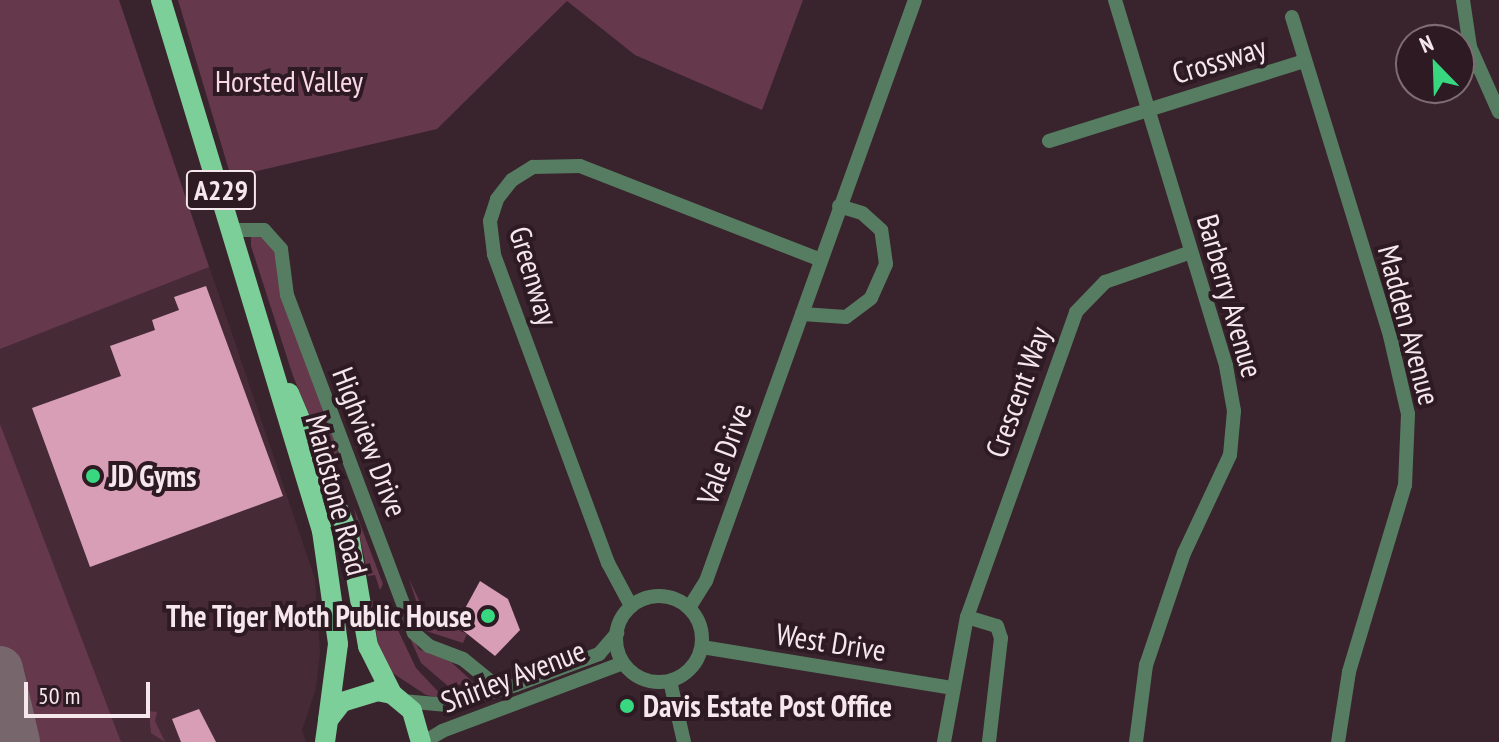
<!DOCTYPE html>
<html>
<head>
<meta charset="utf-8">
<style>
	body { margin:0 }
	#map { position:relative; width:1499px; height:742px; overflow:hidden; background:#39242d; font-family:"PT Sans Narrow",sans-serif }
	div>[style] { position:absolute }
	[style*='--x'] { left:calc(var(--x)*1px); top:calc(var(--y)*1px); width:calc(var(--w)*1px); rotate:calc(var(--a)*1deg) }
	.built>* { inset:0; background:#462b37 }
	.green>* { inset:0; background:#65384c }
	.taxiway>* { height:46px; margin:-23px; padding:0 23px; transform-origin:23px; border-radius:23px; background:#78666d }
	.building>* { inset:0; background:#d79eb5 }
	.street>* { height:14px; margin:-7px; padding:0 7px; transform-origin:7px; border-radius:7px; background:#567d62 }
	.street>.ring { margin:-7px; padding:0; box-sizing:content-box; background:none; border:14px solid #567d62; border-radius:50% }
	.primary>* { height:20px; margin:-10px; padding:0 10px; transform-origin:10px; border-radius:10px; background:#7ccf98 }
	.dots>* { width:22px; height:22px; translate:-50% -50%; box-sizing:border-box; border:4px solid #2e1a23; border-radius:50% }
	span { translate:-50% -50%; white-space:nowrap; text-align:center; line-height:1.15; -webkit-text-stroke:8px #2e1a23; paint-order:stroke }
	.shield-label span { padding:2px 6px; background:#2e1a23; border:2px solid; border-radius:6px; -webkit-text-stroke-width:0 }
	.shield-label { font-size:28px; color:#f5e7ec; font-weight:700 }
	.street-label { font-size:30px; color:#f5e7ec }
	.park-label { font-size:30px; color:#f9d7e4 }
	.poi-label { font-size:30px; color:#f5e7ec; font-weight:700 }
	.left { translate:0 -50%; text-align:left }
	.right { translate:-100% -50%; text-align:right }
	.north { position:absolute; left:1395px; top:24px; width:80px; height:80px; box-sizing:border-box; background:#2e1a23; border:2px solid #7e6c73; border-radius:50%; rotate:337deg; font-size:22px; font-weight:700; line-height:32px; text-align:center; color:#f5e7ec }
	.north::after { content:''; display:block; margin:auto; width:28px; height:36px; background:#38d880; clip-path:polygon(50% 0,100% 100%,50% 72%,0 100%) }
	.scale { position:absolute; left:24px; top:682px; width:126px; height:36px; box-sizing:border-box; border:4px solid #f5e7ec; border-top:0; padding-left:10px; font-size:24px; line-height:28px; white-space:nowrap; color:#f5e7ec; -webkit-text-stroke:6px #2e1a23; paint-order:stroke }
</style>
</head>
<body>
<div id="map">
	<div class="built">
		<div style="clip-path:polygon(0 0,119px 0,315px 579px,320px 653px,316px 688px,302px 730px,306px 742px,0 742px)"></div>
	</div>
	<div class="green">
		<div style="clip-path:polygon(0 0,119px 0,209px 267px,0 349px)"></div>
		<div style="clip-path:polygon(178px 0,803px 0,762px 110px,635px 55px,567px 1px,437px 129px,231px 177px)"></div>
		<div style="clip-path:polygon(258px 234px,277px 253px,338px 452px,328px 459px,293px 376px,251px 246px,251px 237px)"></div>
		<div style="clip-path:polygon(0 424px,121px 742px,0 742px)"></div>
		<div style="clip-path:polygon(354px 508px,383px 584px,380px 590px,375px 575px,368px 576px)"></div>
		<div style="clip-path:polygon(409px 579px,426px 615px,467px 634px,463px 643px,426px 631px)"></div>
		<div style="clip-path:polygon(372px 600px,397px 628px,416px 668px,445px 699px,426px 695px,391px 672px,378px 645px)"></div>
		<div style="clip-path:polygon(401px 618px,419px 649px,451px 662px,474px 683px,448px 686px,421px 663px)"></div>
		<div style="clip-path:polygon(149px 711px,157px 712px,155px 721px,165px 742px,151px 733px)"></div>
	</div>
	<div class="taxiway">
		<div style="--x:0;--y:669;--w:75;--a:76.9"></div>
	</div>
	<div class="building">
		<div style="clip-path:polygon(206px 286px,283px 496px,90px 567px,32px 408px,121px 376px,110px 346px,155px 330px,152px 320px,179px 310px,174px 297px)"></div>
		<div style="clip-path:polygon(480px 581px,508px 599px,520px 630px,495px 656px,456px 625px)"></div>
		<div style="clip-path:polygon(199px 709px,216px 742px,181px 742px,172px 719px)"></div>
	</div>
	<div class="street">
		<div style="--x:1115;--y:0;--w:382;--a:73.1"></div>
		<div style="--x:1226;--y:366;--w:46;--a:79.9"></div>
		<div style="--x:1234;--y:411;--w:44;--a:95.2"></div>
		<div style="--x:1230;--y:455;--w:108;--a:115.1"></div>
		<div style="--x:1184;--y:553;--w:118;--a:108.7"></div>
		<div style="--x:1146;--y:665;--w:78;--a:97.4"></div>
		<div style="--x:1463;--y:0;--w:48;--a:81.5"></div>
		<div style="--x:1470;--y:47;--w:71;--a:66"></div>
		<div style="--x:1292;--y:17;--w:334;--a:72.9"></div>
		<div style="--x:1390;--y:336;--w:80;--a:77"></div>
		<div style="--x:1408;--y:414;--w:71;--a:92.4"></div>
		<div style="--x:1405;--y:485;--w:195;--a:106.7"></div>
		<div style="--x:1349;--y:672;--w:71;--a:98.9"></div>
		<div style="--x:1049;--y:141;--w:268;--a:-17.4"></div>
		<div style="--x:233;--y:230;--w:31;--a:0"></div>
		<div style="--x:264;--y:230;--w:25;--a:48"></div>
		<div style="--x:281;--y:249;--w:46;--a:82.6"></div>
		<div style="--x:287;--y:295;--w:361;--a:69.4"></div>
		<div style="--x:414;--y:633;--w:20;--a:41"></div>
		<div style="--x:429;--y:646;--w:36;--a:21"></div>
		<div style="--x:463;--y:659;--w:49;--a:39.2"></div>
		<div style="--x:802;--y:314;--w:44;--a:3.9"></div>
		<div style="--x:846;--y:317;--w:31;--a:-37"></div>
		<div style="--x:871;--y:298;--w:37;--a:-66"></div>
		<div style="--x:886;--y:264;--w:34;--a:-98"></div>
		<div style="--x:881;--y:230;--w:25;--a:-138"></div>
		<div style="--x:862;--y:213;--w:24;--a:-163"></div>
		<div class="ring" style="left:616px;top:596px;width:72px;height:72px"></div>
		<div style="--x:631;--y:606;--w:49;--a:-118.1"></div>
		<div style="--x:608;--y:563;--w:329;--a:-110.3"></div>
		<div style="--x:494;--y:254;--w:33;--a:-97"></div>
		<div style="--x:490;--y:221;--w:23;--a:-72"></div>
		<div style="--x:497;--y:199;--w:24;--a:-52"></div>
		<div style="--x:512;--y:180;--w:25;--a:-32"></div>
		<div style="--x:533;--y:167;--w:47;--a:-1.2"></div>
		<div style="--x:580;--y:166;--w:256;--a:21.3"></div>
		<div style="--x:689;--y:608;--w:32;--a:-58"></div>
		<div style="--x:706;--y:581;--w:617;--a:-70.22"></div>
		<div style="--x:967;--y:617;--w:31;--a:17"></div>
		<div style="--x:997;--y:626;--w:13;--a:72"></div>
		<div style="--x:1001;--y:638;--w:105;--a:96.6"></div>
		<div style="--x:702;--y:647;--w:253;--a:9.3"></div>
		<div style="--x:670;--y:681;--w:63;--a:77.1"></div>
		<div style="--x:402;--y:701;--w:46;--a:5"></div>
		<div style="--x:448;--y:705;--w:71;--a:-16.4"></div>
		<div style="--x:516;--y:685;--w:89;--a:-20.5"></div>
		<div style="--x:599;--y:654;--w:28;--a:-49"></div>
		<div style="--x:424;--y:742;--w:21;--a:-31"></div>
		<div style="--x:442;--y:731;--w:193;--a:-20.6"></div>
		<div style="--x:944;--y:742;--w:127;--a:-79.6"></div>
		<div style="--x:967;--y:617;--w:324;--a:-70.3"></div>
		<div style="--x:1076;--y:312;--w:42;--a:-46"></div>
		<div style="--x:1105;--y:282;--w:91;--a:-19.2"></div>
	</div>
	<div class="primary">
		<div style="--x:161;--y:0;--w:555;--a:73.13"></div>
		<div style="--x:322;--y:531;--w:114;--a:81.9"></div>
		<div style="--x:338;--y:644;--w:77;--a:97.5"></div>
		<div style="--x:289;--y:393;--w:154;--a:67.1"></div>
		<div style="--x:349;--y:535;--w:113;--a:80.3"></div>
		<div style="--x:368;--y:646;--w:54;--a:63.4"></div>
		<div style="--x:325;--y:742;--w:22;--a:-82"></div>
		<div style="--x:328;--y:720;--w:23;--a:-52"></div>
		<div style="--x:342;--y:702;--w:37;--a:-17"></div>
		<div style="--x:377;--y:691;--w:15;--a:11"></div>
		<div style="--x:392;--y:694;--w:26;--a:40"></div>
		<div style="--x:412;--y:711;--w:32;--a:74"></div>
	</div>
	<div class="dots">
		<div style="left:93px;top:476px;background:#38d880"></div>
		<div style="left:488px;top:616px;background:#38d880"></div>
		<div style="left:627px;top:706px;background:#38d880"></div>
	</div>
	<div class="shield-label">
		<span style="left:221px;top:190px">A229</span>
	</div>
	<div class="street-label">
		<span style="left:1219px;top:60px;rotate:-17deg">Crossway</span>
		<span style="left:534px;top:276px;rotate:73deg">Greenway</span>
		<span style="left:1230px;top:296px;rotate:74deg">Barberry Avenue</span>
		<span style="left:1409px;top:325px;rotate:75deg">Madden Avenue</span>
		<span style="left:1018px;top:392px;rotate:-70deg">Crescent Way</span>
		<span style="left:370px;top:442px;rotate:69deg">Highview Drive</span>
		<span style="left:724px;top:454px;rotate:-70deg">Vale Drive</span>
		<span style="left:337px;top:495px;rotate:75deg">Maidstone Road</span>
		<span style="left:831px;top:642px;rotate:9deg">West Drive</span>
		<span style="left:513px;top:676px;rotate:-21deg">Shirley Avenue</span>
	</div>
	<div class="park-label">
		<span style="left:289px;top:81px">Horsted Valley</span>
	</div>
	<div class="poi-label">
		<span class="left" style="left:109px;top:476px">JD Gyms</span>
		<span class="right" style="left:472px;top:616px">The Tiger Moth Public House</span>
		<span class="left" style="left:643px;top:706px">Davis Estate Post Office</span>
	</div>
	<div class="north">N</div>
	<div class="scale">50 m</div>
</div>
</body>
</html>
